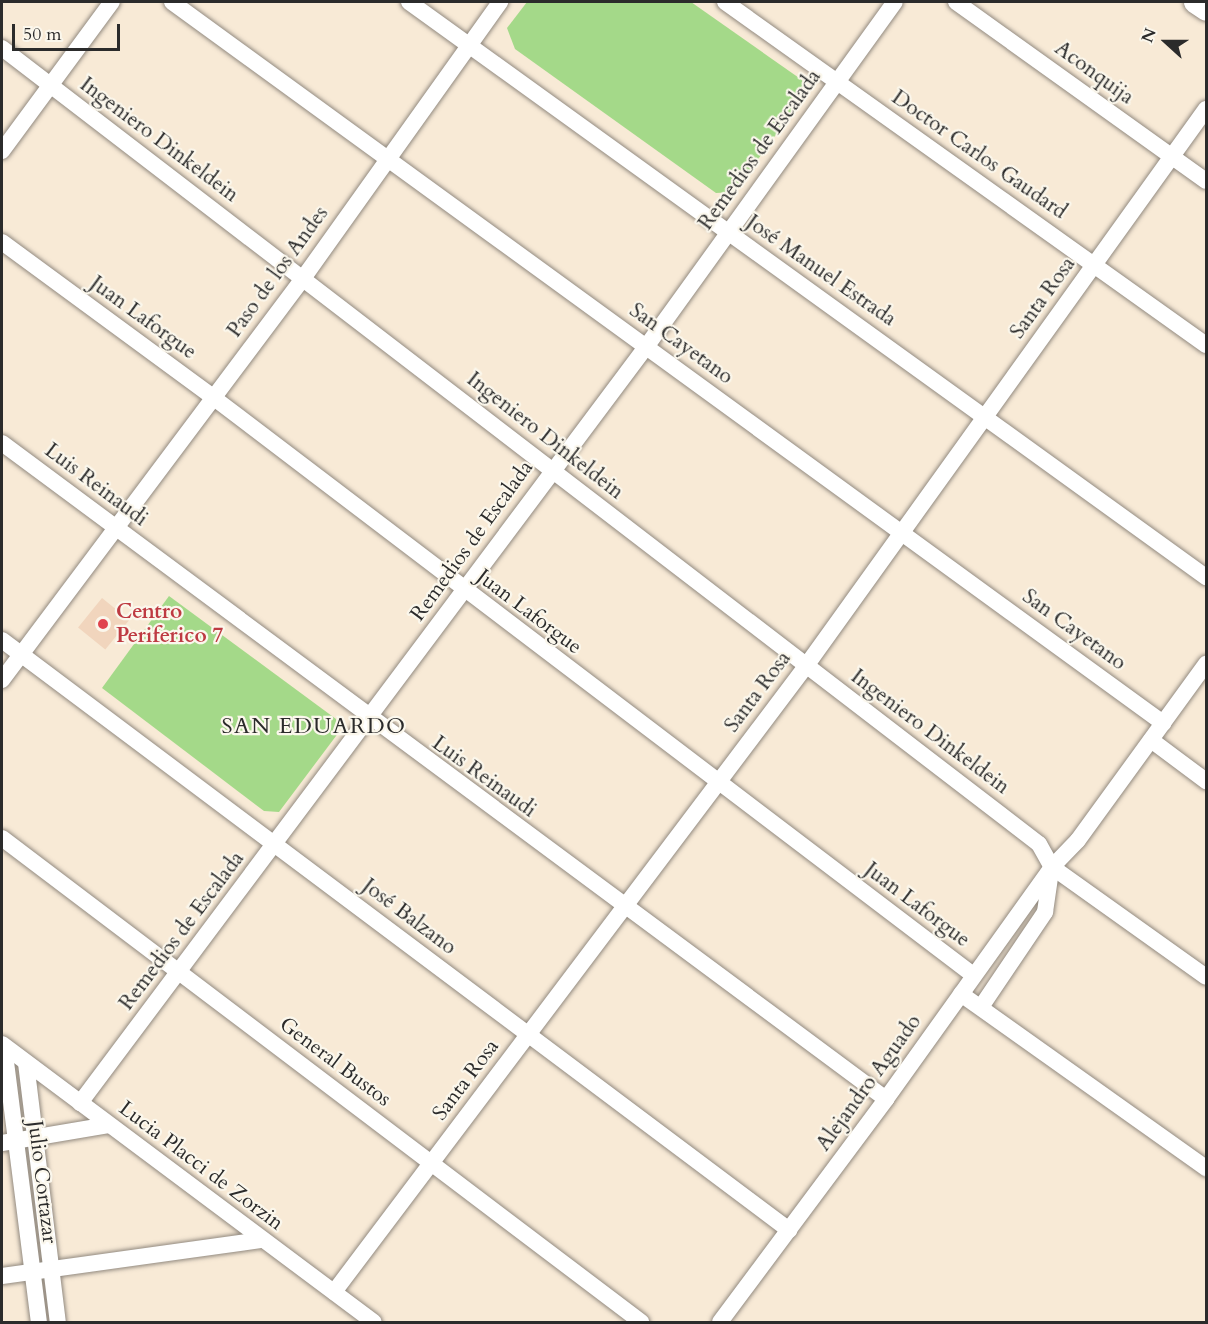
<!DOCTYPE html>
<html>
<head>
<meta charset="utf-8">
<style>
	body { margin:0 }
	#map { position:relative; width:1208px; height:1324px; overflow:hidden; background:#f8ead6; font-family:Cardo,serif }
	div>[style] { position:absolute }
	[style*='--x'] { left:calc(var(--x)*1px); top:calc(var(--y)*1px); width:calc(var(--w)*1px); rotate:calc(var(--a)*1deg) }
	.built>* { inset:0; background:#f1d5bd; transform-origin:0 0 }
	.green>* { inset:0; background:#a4d989 }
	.roads { filter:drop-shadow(0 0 2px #928a80) drop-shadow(0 0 2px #928a80) }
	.minor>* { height:16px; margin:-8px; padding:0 8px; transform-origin:8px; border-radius:8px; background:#fff }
	.major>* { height:21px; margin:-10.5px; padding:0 10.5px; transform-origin:10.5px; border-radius:10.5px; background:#fff }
	.dots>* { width:16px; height:16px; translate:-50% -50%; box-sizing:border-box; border:3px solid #fbf7ec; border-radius:50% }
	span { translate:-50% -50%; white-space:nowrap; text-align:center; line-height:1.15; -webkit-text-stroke:4.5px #fbf7ec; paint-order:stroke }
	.street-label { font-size:21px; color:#2b2b2b }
	.health-label { font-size:21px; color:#be3a42; font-weight:700 }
	.left { translate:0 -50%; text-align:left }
	.neighbourhood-label { font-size:22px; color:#2b2b2b; letter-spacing:1.5px }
	.frame { position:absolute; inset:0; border:3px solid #2b2b2b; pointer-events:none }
	.north { position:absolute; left:1136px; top:12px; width:60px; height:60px; -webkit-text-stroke:4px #fbf7ec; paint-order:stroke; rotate:291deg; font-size:16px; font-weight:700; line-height:24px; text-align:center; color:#2b2b2b }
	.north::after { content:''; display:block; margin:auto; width:21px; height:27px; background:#2b2b2b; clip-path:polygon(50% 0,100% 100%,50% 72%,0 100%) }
	.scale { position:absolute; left:12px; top:24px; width:108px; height:27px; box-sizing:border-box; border:3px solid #2b2b2b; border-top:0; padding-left:8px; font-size:18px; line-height:21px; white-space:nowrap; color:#2b2b2b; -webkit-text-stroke:4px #fbf7ec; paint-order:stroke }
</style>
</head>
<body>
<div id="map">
	<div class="built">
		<div style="left:102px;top:598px;width:35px;height:38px;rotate:39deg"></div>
	</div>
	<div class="green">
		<div style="clip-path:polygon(527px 2px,691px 2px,802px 80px,805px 95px,734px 192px,716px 193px,515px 49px,507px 28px)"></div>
		<div style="clip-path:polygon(169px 596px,336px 719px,339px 732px,279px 812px,264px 811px,102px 688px)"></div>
	</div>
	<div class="roads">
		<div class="minor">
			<div style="--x:172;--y:2;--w:1226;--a:36.04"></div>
			<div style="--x:409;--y:2;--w:983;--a:35.81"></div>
			<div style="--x:725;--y:2;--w:591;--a:35.49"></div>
			<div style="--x:956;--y:2;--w:307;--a:35.6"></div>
			<div style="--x:2;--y:48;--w:1307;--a:37.51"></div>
			<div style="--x:1039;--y:844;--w:26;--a:61"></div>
			<div style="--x:1052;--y:867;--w:189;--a:35.5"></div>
			<div style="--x:2;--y:151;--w:185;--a:-53.6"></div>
			<div style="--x:2;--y:242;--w:263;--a:36.3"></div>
			<div style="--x:214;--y:398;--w:953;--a:37.24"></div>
			<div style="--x:2;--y:443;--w:1101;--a:36.58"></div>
			<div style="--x:2;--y:640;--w:984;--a:36.86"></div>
			<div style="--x:2;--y:680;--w:504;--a:-53.15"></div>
			<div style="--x:304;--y:277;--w:338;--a:-54.5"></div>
			<div style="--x:1151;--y:740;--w:69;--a:36.7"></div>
			<div style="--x:2;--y:838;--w:802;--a:37.14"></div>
			<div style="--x:961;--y:994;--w:301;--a:35.4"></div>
			<div style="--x:981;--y:1007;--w:115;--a:-56"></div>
			<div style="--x:1045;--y:912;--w:41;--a:-81.7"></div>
			<div style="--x:2;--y:1044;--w:464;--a:36.8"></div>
			<div style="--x:4;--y:1046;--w:278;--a:82.8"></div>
			<div style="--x:26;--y:1063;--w:261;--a:83"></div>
			<div style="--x:80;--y:1103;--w:944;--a:-53.18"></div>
			<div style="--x:646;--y:347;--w:425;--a:-54.2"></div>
			<div style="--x:2;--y:1143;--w:108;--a:-9.6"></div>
			<div style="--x:2;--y:1276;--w:261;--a:-7.9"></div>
			<div style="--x:334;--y:1292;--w:784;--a:-52.98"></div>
			<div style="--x:806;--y:666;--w:686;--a:-54.32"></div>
			<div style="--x:720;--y:1322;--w:278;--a:-53.3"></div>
			<div style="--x:886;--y:1099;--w:285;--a:-54.4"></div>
			<div style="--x:1052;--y:867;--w:37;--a:-46"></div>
			<div style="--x:1078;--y:840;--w:218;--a:-54"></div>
		</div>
		<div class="major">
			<div style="--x:1194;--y:2;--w:14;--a:34"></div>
		</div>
	</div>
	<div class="dots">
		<div style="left:103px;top:624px;background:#e0444e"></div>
	</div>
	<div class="street-label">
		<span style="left:1094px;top:73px;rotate:36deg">Aconquija</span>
		<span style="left:159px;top:140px;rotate:37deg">Ingeniero Dinkeldein</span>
		<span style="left:760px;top:150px;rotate:-54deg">Remedios de Escalada</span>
		<span style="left:979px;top:155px;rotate:35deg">Doctor Carlos Gaudard</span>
		<span style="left:821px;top:271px;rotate:35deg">José Manuel Estrada</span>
		<span style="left:278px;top:272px;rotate:-54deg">Paso de los Andes</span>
		<span style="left:1043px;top:298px;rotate:-54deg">Santa Rosa</span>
		<span style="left:143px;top:318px;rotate:36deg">Juan Laforgue</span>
		<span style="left:681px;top:344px;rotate:36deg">San Cayetano</span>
		<span style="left:545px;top:436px;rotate:38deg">Ingeniero Dinkeldein</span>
		<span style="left:96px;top:485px;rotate:37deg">Luis Reinaudi</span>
		<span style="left:472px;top:541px;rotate:-54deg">Remedios de Escalada</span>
		<span style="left:529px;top:612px;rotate:37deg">Juan Laforgue</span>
		<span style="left:1074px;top:630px;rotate:36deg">San Cayetano</span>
		<span style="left:758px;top:692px;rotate:-53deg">Santa Rosa</span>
		<span style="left:930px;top:732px;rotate:37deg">Ingeniero Dinkeldein</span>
		<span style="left:484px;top:777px;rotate:36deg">Luis Reinaudi</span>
		<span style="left:917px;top:905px;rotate:37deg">Juan Laforgue</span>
		<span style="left:409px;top:917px;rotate:37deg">José Balzano</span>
		<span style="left:182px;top:931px;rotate:-53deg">Remedios de Escalada</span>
		<span style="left:335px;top:1062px;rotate:37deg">General Bustos</span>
		<span style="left:466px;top:1080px;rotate:-53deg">Santa Rosa</span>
		<span style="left:869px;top:1083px;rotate:-54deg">Alejandro Aguado</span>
		<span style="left:201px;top:1166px;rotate:37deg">Lucia Placci de Zorzin</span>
		<span style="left:42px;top:1182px;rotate:83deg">Julio Cortazar</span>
	</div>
	<div class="health-label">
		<span class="left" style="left:116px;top:624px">Centro<br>Periferico 7</span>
	</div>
	<div class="neighbourhood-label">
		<span style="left:314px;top:727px">SAN EDUARDO</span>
	</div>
	<div class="frame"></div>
	<div class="north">N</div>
	<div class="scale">50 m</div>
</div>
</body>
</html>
